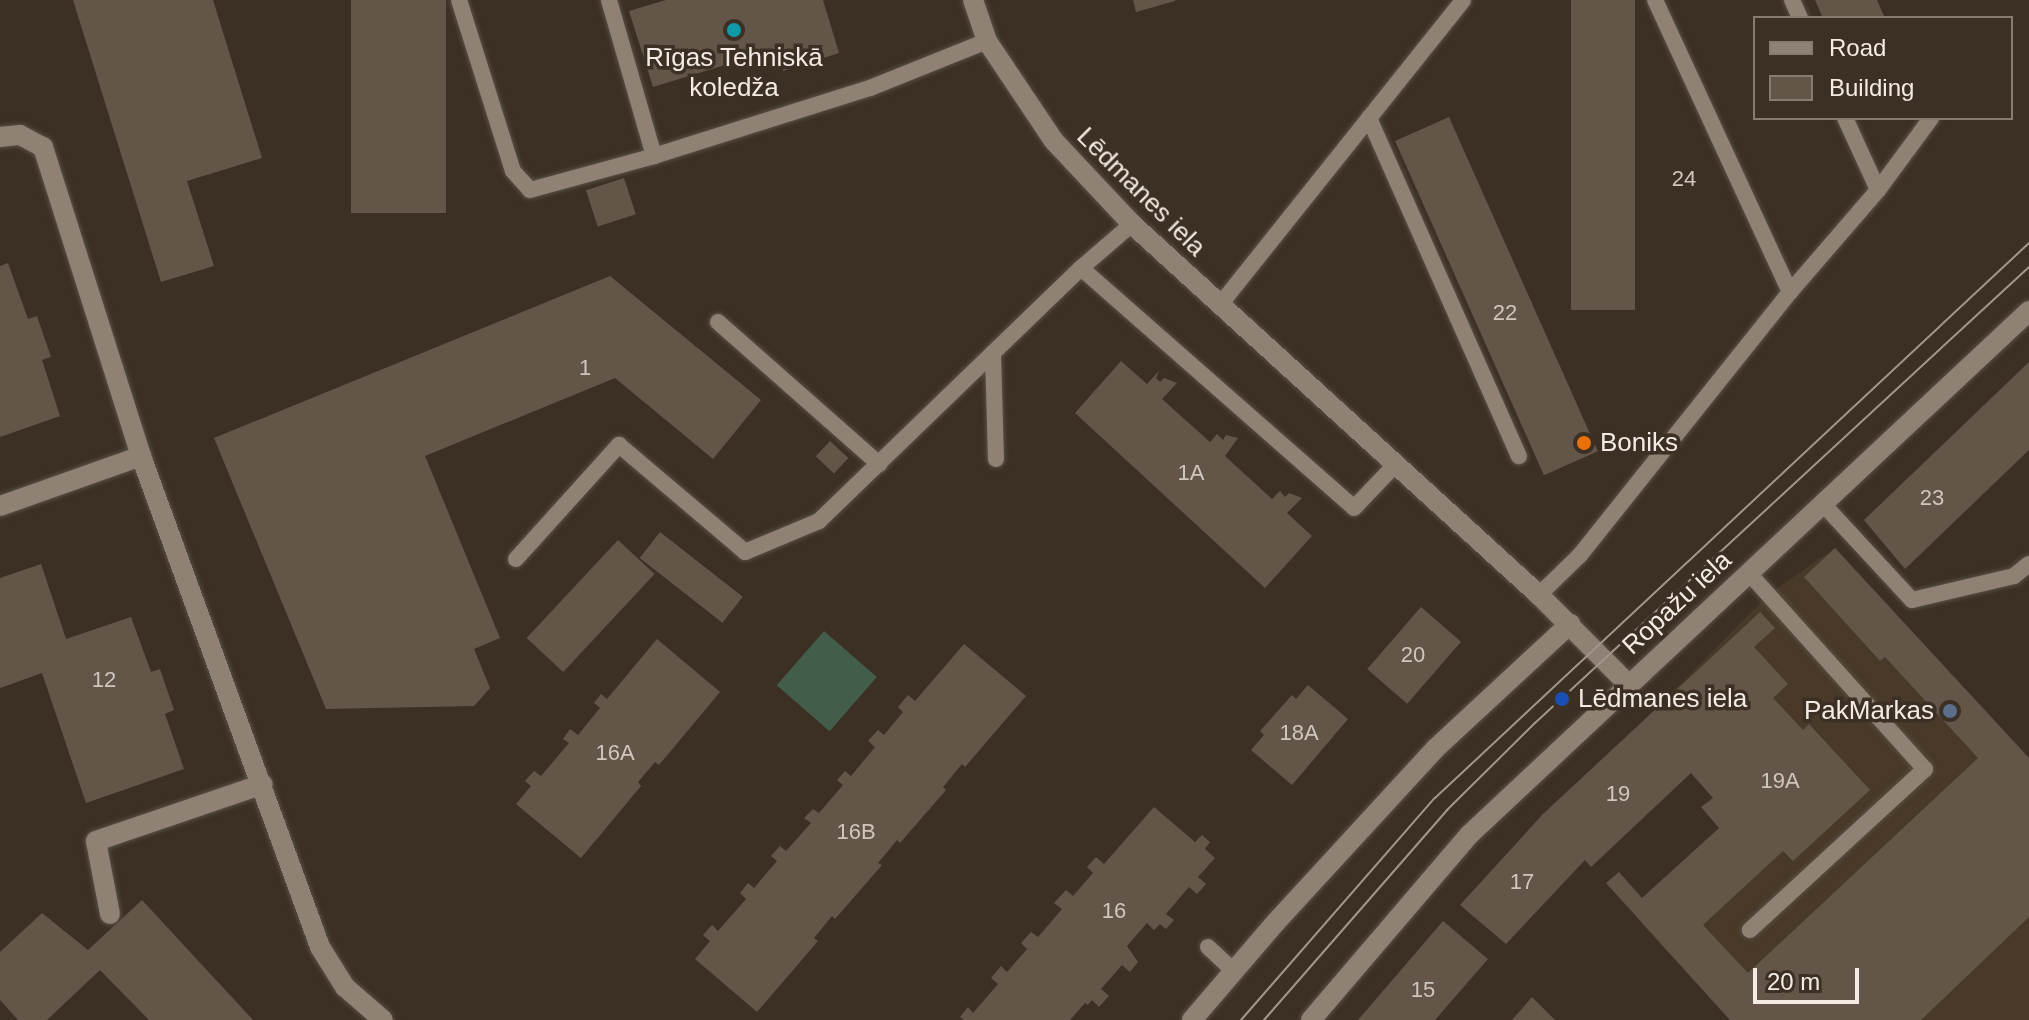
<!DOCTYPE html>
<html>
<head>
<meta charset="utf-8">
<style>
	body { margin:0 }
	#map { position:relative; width:2029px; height:1020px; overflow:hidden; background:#3c3024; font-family:Arial,sans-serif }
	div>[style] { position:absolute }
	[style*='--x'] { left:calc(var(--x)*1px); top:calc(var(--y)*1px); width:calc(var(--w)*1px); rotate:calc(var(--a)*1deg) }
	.built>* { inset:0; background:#493929 }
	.green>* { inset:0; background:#425d49; transform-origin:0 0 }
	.building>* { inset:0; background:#635649; transform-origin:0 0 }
	.roads { filter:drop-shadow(0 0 2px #594f45) drop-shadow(0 0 2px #594f45) }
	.service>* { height:16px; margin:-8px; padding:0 8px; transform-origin:8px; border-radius:8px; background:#8f8173 }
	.minor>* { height:20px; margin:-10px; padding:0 10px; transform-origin:10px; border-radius:10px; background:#8f8173 }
	.tertiary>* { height:20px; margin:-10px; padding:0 10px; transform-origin:10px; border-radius:10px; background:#8f8173 }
	.tram>* { height:2px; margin:-1px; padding:0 1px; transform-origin:1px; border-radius:1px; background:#a0968d }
	.dots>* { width:22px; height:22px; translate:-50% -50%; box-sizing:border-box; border:4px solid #3c3024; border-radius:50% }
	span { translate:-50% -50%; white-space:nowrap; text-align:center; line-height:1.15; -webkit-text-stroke:7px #3c3024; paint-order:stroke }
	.number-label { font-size:22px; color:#cfc6bd }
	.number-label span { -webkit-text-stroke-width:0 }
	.poi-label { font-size:26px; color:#f3ebe4 }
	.left { translate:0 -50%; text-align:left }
	.right { translate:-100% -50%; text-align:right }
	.street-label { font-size:26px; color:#f3ebe4 }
	.legend { position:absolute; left:1753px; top:16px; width:260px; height:104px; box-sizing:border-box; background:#3c3024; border:2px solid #857b71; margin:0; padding:10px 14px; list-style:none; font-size:24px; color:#f3ebe4 }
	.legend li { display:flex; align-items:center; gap:16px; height:40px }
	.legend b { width:40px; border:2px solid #857b71 }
	.scale { position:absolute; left:1753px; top:968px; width:106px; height:36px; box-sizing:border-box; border:4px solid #f3ebe4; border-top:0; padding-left:10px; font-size:24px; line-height:28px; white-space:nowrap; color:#f3ebe4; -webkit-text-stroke:6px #3c3024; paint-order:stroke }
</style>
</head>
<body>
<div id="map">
	<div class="built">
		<div style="clip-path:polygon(1835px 548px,2029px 758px,2029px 1020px,1730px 1020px,1642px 924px,1745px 831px,1644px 721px,1769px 594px)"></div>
	</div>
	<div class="green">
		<div style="left:824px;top:631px;width:70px;height:72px;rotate:41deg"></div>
	</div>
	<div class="building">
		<div style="clip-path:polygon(73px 0,213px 0,262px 158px,187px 181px,214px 266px,161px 282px)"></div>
		<div style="left:351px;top:0;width:95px;height:213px"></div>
		<div style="clip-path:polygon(666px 0,823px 0,839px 53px,783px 71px,777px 49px,653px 87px,629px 11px)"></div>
		<div style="clip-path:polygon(1133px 0,1175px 0,1175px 1px,1136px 12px)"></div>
		<div style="left:1571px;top:0;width:64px;height:310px"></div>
		<div style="clip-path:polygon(1815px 0,1877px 0,1885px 18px,1823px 18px)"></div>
		<div style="left:1449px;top:117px;width:366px;height:59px;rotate:66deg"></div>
		<div style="left:624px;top:178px;width:38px;height:40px;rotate:72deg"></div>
		<div style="clip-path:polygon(8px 263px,28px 319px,37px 316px,51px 357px,42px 360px,60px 416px,0 437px,0 266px)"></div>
		<div style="clip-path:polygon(610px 276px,761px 400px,713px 459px,615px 378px,425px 456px,500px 638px,474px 649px,490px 688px,474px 706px,326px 709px,214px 438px)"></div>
		<div style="clip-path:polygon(1121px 361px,1147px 384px,1159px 371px,1156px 378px,1160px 382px,1164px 378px,1177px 383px,1162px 399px,1210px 442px,1217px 434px,1223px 440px,1226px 435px,1238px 438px,1225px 456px,1272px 499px,1280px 491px,1285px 497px,1289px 493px,1302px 498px,1287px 513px,1312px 536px,1265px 588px,1075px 413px)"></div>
		<div style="clip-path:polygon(2029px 362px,2029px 450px,1905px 569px,1864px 520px)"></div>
		<div style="left:830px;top:441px;width:25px;height:21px;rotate:43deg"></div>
		<div style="left:660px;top:532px;width:105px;height:33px;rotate:38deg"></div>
		<div style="left:618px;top:540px;width:50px;height:134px;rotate:43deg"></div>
		<div style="clip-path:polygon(1835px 548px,2029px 758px,2029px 917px,1921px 1020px,1730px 1020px,1606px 883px,1619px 872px,1642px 898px,1719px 828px,1701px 807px,1713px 798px,1691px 773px,1591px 867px,1585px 860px,1506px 944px,1460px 905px,1543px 814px,1760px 612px,1775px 628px,1754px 647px,1788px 684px,1773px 698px,1803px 730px,1809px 724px,1870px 790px,1793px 861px,1783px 851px,1703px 925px,1748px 973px,1978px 758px,1885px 657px,1880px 661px,1804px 577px)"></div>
		<div style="clip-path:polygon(41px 564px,66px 639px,131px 617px,151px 672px,160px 669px,174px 710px,165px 714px,184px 769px,86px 803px,42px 673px,0 688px,0 578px)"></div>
		<div style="left:1421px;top:607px;width:53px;height:82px;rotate:41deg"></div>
		<div style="clip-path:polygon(657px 639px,720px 692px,659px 765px,655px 762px,638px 782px,641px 786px,581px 858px,516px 804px,531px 786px,525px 781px,534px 771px,541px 776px,569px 743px,563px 739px,570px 729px,578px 735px,600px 708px,594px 703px,601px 694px,607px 699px)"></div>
		<div style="clip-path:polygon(964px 644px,1026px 696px,965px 767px,962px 764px,943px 787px,946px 790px,900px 843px,897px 840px,878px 863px,882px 865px,835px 919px,832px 916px,814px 938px,818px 941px,757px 1012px,695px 959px,710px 941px,703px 935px,712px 925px,718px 931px,746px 899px,740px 893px,748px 883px,754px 888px,777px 861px,771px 856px,780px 846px,786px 851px,811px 823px,804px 818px,813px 809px,819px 813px,843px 785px,837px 780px,845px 771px,851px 776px,875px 747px,868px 741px,878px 730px,884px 735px,903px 712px,898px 707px,908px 695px,915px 701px)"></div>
		<div style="clip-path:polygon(1308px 685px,1348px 719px,1292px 785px,1251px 750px,1264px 735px,1260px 731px,1292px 695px,1296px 699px)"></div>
		<div style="clip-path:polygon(1154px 807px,1195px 842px,1202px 835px,1210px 842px,1205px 849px,1215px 858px,1198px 877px,1206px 884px,1197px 894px,1189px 887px,1166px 914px,1174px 920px,1166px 929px,1160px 924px,1154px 930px,1147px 923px,1127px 946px,1138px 962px,1130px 972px,1122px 965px,1101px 989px,1109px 996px,1099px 1007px,1092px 1000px,1088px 1005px,1085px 1003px,1070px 1020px,964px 1020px,960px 1017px,968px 1007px,973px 1013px,998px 984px,991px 978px,1001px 966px,1007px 972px,1027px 949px,1021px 943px,1031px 932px,1038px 937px,1062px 909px,1054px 903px,1066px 890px,1073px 896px,1093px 873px,1087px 867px,1096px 857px,1104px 864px)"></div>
		<div style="clip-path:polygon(142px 900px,253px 1020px,149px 1020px,100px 970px,47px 1020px,18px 1020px,0 1000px,0 952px,42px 913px,88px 950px)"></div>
		<div style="clip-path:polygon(1443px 921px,1488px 959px,1435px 1020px,1358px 1020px)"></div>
		<div style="clip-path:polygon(1532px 997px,1555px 1020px,1512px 1020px)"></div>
	</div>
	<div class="roads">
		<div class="service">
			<div style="--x:459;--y:0;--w:179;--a:72.5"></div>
			<div style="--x:513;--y:171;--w:25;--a:48"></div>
			<div style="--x:530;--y:190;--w:129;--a:-15.3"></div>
			<div style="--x:654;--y:156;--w:162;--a:-106.1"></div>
			<div style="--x:1655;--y:0;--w:322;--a:65.2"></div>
			<div style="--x:1792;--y:0;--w:20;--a:66"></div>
			<div style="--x:1369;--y:118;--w:370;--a:66.1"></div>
			<div style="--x:654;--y:156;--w:226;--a:-17.5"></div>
			<div style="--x:870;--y:88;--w:126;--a:-21.9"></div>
			<div style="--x:1878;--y:190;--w:89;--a:-53.6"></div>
			<div style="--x:1081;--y:268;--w:363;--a:41.3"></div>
			<div style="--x:1354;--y:508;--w:59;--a:-46.4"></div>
			<div style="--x:1219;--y:306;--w:391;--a:-51.4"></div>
			<div style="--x:718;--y:322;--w:215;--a:41.4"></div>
			<div style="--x:993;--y:353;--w:106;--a:88.4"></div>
			<div style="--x:1823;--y:504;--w:131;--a:47.2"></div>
			<div style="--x:1912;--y:600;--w:105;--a:-13.2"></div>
			<div style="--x:2014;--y:576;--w:19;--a:-39"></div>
			<div style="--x:516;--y:559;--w:154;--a:-47.9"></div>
			<div style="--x:619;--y:445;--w:165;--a:40.3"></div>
			<div style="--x:745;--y:552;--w:80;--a:-22.7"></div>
			<div style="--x:819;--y:521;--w:364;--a:-44"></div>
			<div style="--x:1081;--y:268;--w:67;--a:-40.8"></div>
			<div style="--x:1748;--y:572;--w:265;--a:48.1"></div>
			<div style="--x:1925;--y:769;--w:238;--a:137.4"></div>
			<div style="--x:1539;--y:595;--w:57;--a:-44.3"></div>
			<div style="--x:1580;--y:555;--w:337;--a:-51.4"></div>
			<div style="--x:1790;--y:292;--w:135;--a:-49.2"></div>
			<div style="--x:1878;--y:190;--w:79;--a:-114.6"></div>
			<div style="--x:1208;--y:947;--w:35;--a:43"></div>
		</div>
		<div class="minor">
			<div style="--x:973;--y:0;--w:43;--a:71.1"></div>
			<div style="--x:987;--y:41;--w:120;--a:56.2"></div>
			<div style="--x:1054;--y:141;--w:114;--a:46.8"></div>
			<div style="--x:1132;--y:224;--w:551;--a:42.35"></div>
			<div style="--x:1539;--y:595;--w:126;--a:45"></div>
			<div style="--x:0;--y:137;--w:20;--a:-6"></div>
			<div style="--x:20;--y:135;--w:26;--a:28"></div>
			<div style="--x:43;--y:147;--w:324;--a:72.4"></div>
			<div style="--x:141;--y:456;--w:523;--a:69.97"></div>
			<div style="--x:320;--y:947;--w:47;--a:58"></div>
			<div style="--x:345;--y:987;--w:50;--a:41"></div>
			<div style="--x:0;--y:506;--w:150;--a:-19.5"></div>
			<div style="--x:110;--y:914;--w:74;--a:-100.9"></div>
			<div style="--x:96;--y:841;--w:176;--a:-18.8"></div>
			<div style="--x:1192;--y:1020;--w:129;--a:-49.4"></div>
			<div style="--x:1276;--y:922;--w:236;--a:-47.4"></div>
			<div style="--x:1436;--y:748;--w:183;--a:-42.8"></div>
		</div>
		<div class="tertiary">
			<div style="--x:1311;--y:1020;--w:243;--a:-49.5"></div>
			<div style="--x:1469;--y:835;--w:767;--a:-43.1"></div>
		</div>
	</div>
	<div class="tram">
		<div style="--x:1241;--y:1020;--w:295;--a:-48.9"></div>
		<div style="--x:1435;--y:798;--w:813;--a:-43.06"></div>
		<div style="--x:1264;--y:1020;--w:279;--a:-48.9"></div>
		<div style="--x:1447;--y:810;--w:124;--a:-44.7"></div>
		<div style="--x:1535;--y:723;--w:672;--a:-42.71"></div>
	</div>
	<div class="dots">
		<div style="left:734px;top:30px;background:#0f9aa8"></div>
		<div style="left:1584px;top:443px;background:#e8710a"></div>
		<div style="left:1562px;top:699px;background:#1a4fb4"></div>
		<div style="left:1950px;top:711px;background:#5c6f8a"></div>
	</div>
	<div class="number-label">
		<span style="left:1684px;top:179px">24</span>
		<span style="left:1505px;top:313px">22</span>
		<span style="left:585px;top:368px">1</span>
		<span style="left:1191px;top:473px">1A</span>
		<span style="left:1932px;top:498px">23</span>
		<span style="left:1413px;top:655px">20</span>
		<span style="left:104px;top:680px">12</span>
		<span style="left:1299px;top:733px">18A</span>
		<span style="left:615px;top:753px">16A</span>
		<span style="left:1780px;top:781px">19A</span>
		<span style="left:1618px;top:794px">19</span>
		<span style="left:856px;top:832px">16B</span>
		<span style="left:1522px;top:882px">17</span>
		<span style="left:1114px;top:911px">16</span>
		<span style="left:1423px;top:990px">15</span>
	</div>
	<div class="poi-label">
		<span style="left:734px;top:73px">Rīgas Tehniskā<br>koledža</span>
		<span class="left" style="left:1600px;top:443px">Boniks</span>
		<span class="left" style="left:1578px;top:699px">Lēdmanes iela</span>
		<span class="right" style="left:1934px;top:711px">PakMarkas</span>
	</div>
	<div class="street-label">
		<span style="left:1141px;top:192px;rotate:45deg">Lēdmanes iela</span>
		<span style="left:1677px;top:603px;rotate:-43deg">Ropažu iela</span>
	</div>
	<ul class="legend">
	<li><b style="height:10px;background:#8f8173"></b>Road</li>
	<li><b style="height:22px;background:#635649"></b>Building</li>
	</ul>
	<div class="scale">20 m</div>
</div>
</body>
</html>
